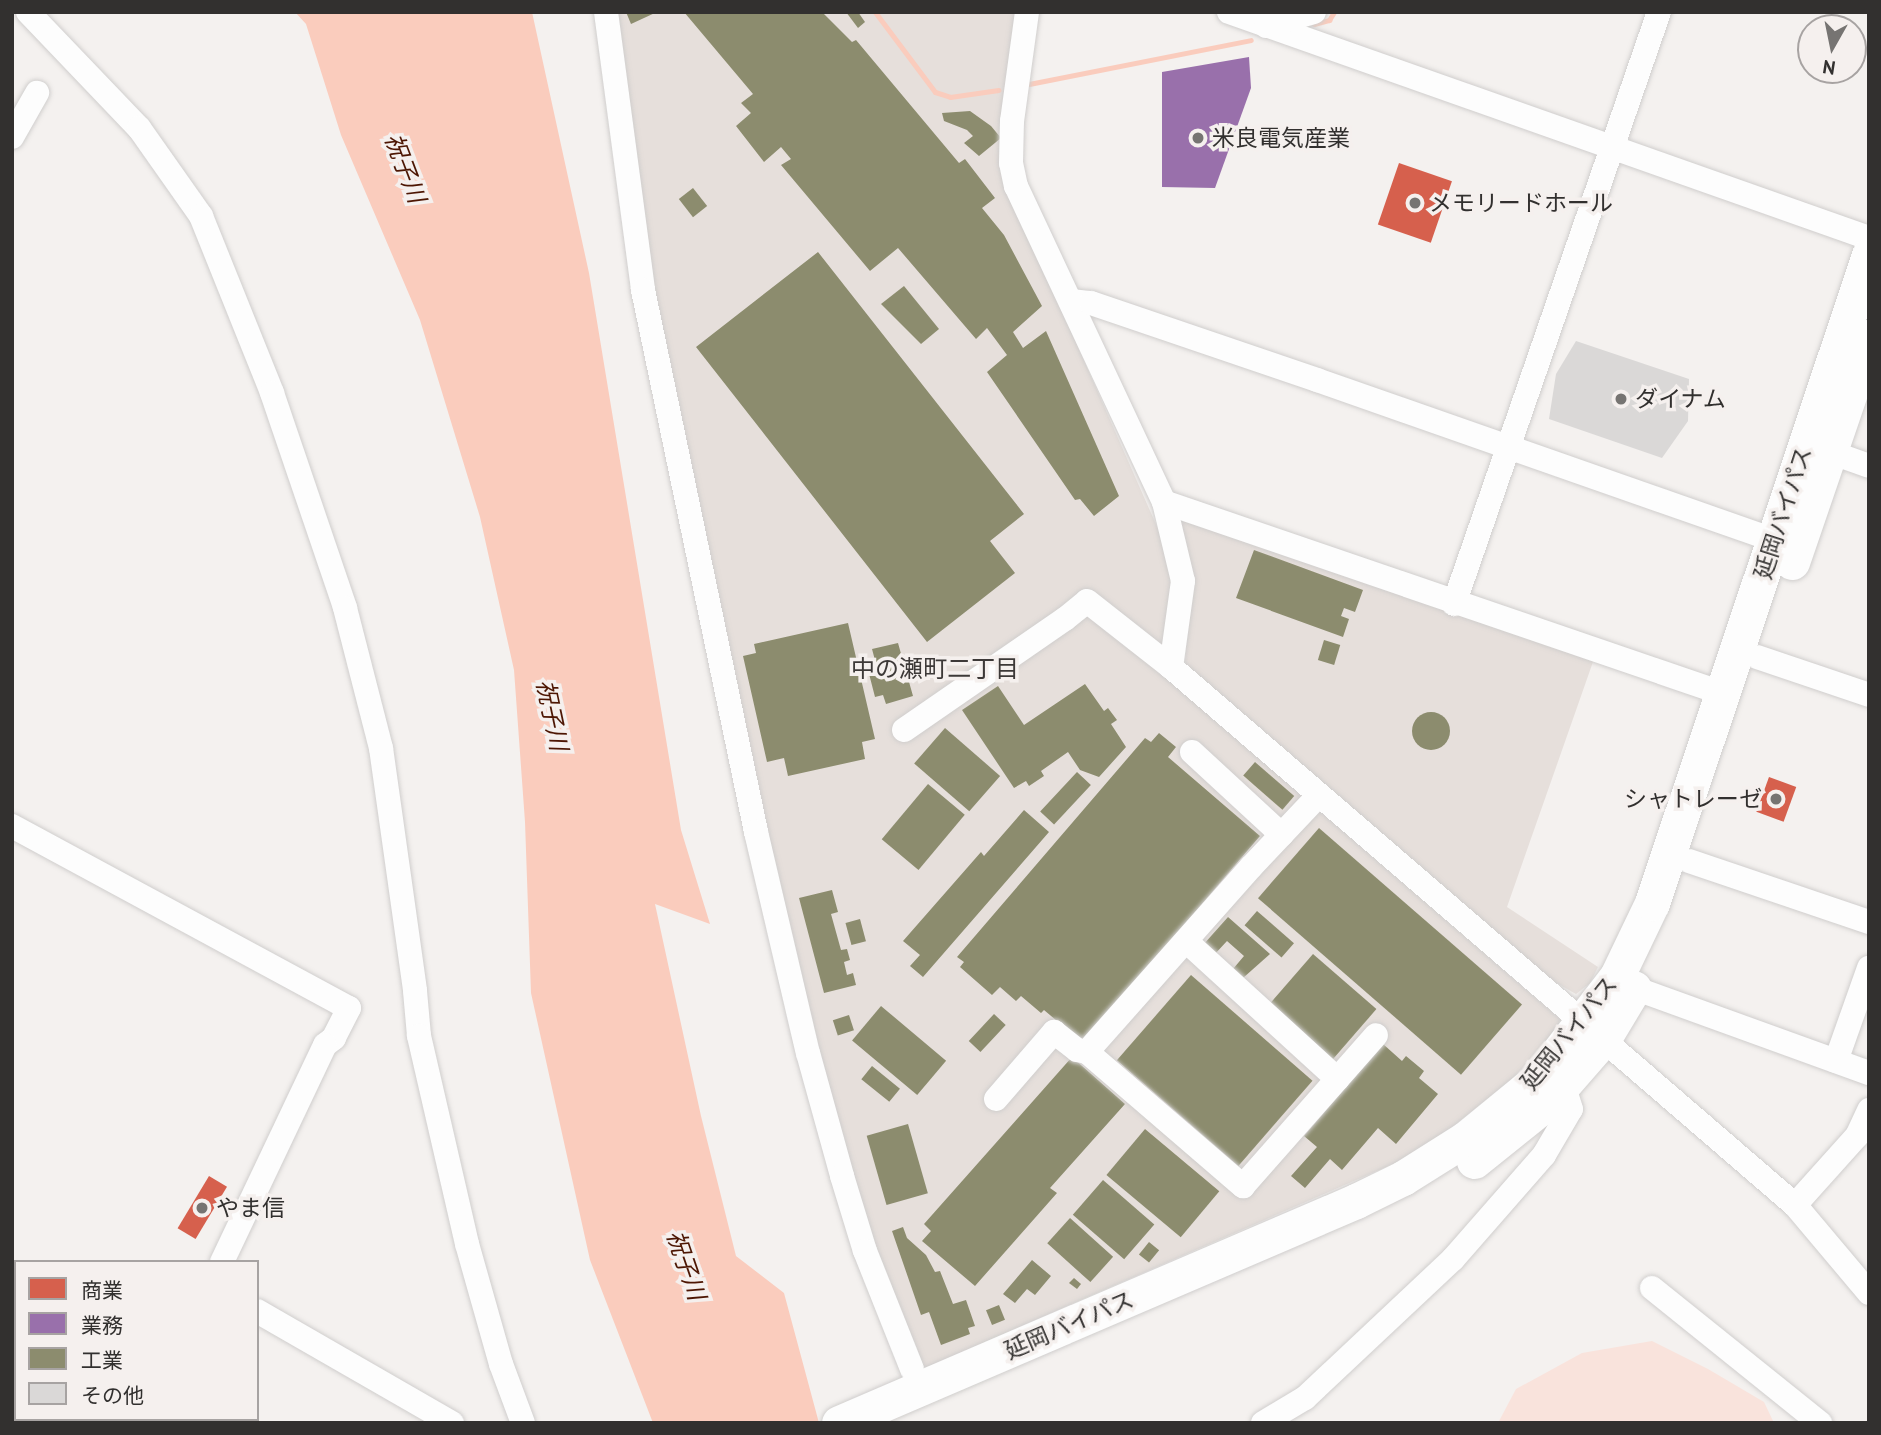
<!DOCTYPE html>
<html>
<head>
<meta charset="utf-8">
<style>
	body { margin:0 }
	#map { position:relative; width:1881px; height:1435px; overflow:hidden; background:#f4f1ef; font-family:"PT Sans","Noto Sans JP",sans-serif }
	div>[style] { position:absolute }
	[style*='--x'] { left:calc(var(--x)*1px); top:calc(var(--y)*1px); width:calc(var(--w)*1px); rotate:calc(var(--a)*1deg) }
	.built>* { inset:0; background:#e6dfdb }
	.green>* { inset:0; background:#f9e3dc }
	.water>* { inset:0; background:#faccbd }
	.shops>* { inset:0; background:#d6604d; transform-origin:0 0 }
	.offices>* { inset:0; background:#9970ab }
	.industry>* { inset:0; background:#8c8c6e; transform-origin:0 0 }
	.round { border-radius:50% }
	.stream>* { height:5px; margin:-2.5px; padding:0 2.5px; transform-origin:2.5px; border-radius:2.5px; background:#faccbd }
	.building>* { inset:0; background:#dad8d7 }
	.roads { filter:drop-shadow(0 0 2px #d0cecd) drop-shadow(0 0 2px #d0cecd) }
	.minor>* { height:24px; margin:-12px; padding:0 12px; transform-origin:12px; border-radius:12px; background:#fdfdfd }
	.highway>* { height:35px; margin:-17.5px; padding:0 17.5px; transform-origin:17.5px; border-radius:17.5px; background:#fdfdfd }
	.dots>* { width:19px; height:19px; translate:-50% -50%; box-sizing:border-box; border:4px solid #f5f0ee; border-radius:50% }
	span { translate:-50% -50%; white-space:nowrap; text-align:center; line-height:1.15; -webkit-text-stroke:7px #f5f0ee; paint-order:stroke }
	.poi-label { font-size:23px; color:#32302f }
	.left { translate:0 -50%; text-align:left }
	.right { translate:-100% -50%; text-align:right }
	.street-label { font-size:23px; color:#32302f }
	.water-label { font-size:24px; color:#4d1603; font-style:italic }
	.neighbourhood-label { font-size:24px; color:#3d3938 }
	.frame { position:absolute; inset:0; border:14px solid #32302f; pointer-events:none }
	.legend { position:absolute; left:14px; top:1260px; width:245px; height:161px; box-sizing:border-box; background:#f5f0ee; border:2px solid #a7a3a2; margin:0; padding:9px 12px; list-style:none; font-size:21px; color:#32302f }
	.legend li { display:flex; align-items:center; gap:14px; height:35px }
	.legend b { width:35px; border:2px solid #a7a3a2 }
	.north { position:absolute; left:1797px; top:14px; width:70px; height:70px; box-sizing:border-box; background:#f5f0ee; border:2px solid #a7a3a2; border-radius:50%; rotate:189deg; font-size:19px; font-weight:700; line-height:28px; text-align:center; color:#32302f }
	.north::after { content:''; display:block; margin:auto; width:24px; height:32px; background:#767472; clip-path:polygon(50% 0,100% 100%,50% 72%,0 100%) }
</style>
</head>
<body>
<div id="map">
	<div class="built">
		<div style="clip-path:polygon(608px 12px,1020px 12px,1003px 146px,1042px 265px,1169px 554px,1172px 575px,1165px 677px,1560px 1019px,1558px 1030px,1512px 1079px,1451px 1128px,1402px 1160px,925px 1368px,916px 1365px,875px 1258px,794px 952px,644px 245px)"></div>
		<div style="clip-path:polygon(1186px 518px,1594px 659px,1507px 907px,1598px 967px,1590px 983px,1576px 994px,1537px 972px,1190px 674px,1185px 661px,1191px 584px,1176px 524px)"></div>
	</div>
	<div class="green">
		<div style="clip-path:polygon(1652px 1341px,1708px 1369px,1764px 1402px,1774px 1423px,1498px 1423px,1516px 1389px,1582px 1353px)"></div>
	</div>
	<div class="water">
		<div style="clip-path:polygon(295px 12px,532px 12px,589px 273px,681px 830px,710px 924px,655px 904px,701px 1116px,736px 1256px,784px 1293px,819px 1423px,653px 1423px,590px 1260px,531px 993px,525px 822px,514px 670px,480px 517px,420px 320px,341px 135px,306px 24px)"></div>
	</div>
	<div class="shops">
		<div style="left:1399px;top:163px;width:56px;height:65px;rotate:19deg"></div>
		<div style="left:1769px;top:777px;width:29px;height:37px;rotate:20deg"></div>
		<div style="left:209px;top:1176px;width:21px;height:61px;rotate:31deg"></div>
	</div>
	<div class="offices">
		<div style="clip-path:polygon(1249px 57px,1251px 88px,1215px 188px,1162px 187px,1162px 72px)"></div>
	</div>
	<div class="industry">
		<div style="clip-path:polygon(626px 12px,657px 12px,631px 24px)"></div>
		<div style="clip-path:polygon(684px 12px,822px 12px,852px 42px,856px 40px,959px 163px,965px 159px,995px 198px,982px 208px,1004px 235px,1042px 306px,1013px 332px,1023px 348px,1046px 331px,1119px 496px,1094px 516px,1080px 499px,1075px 500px,987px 372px,1007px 355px,987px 328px,976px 339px,898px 248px,870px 271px,781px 165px,791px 159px,781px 147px,764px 162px,736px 126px,751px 113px,741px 103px,753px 94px)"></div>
		<div style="clip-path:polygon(846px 12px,858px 12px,865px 22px,858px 28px)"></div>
		<div style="clip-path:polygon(970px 111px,991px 126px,1001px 138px,979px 156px,964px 143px,973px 136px,967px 130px,944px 121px,942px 113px)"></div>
		<div style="left:693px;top:188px;width:23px;height:18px;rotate:52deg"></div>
		<div style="clip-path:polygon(818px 252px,1024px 514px,990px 541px,1015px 573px,927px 642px,696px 347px)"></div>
		<div style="clip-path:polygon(904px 286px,939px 329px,921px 344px,881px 304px)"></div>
		<div style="clip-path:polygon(1254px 550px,1363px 590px,1355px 612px,1344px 608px,1341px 616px,1349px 619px,1343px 637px,1236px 598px)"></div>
		<div style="clip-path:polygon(848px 623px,875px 739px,862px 742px,865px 759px,788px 776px,784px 758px,767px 762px,743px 656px,756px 653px,754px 644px)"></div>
		<div style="left:1324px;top:640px;width:17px;height:21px;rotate:17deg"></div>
		<div style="clip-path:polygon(898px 643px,913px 696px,886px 704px,883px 695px,875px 697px,867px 666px,876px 664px,872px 649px)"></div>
		<div style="clip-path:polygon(1085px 684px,1104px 711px,1108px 708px,1117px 720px,1111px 724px,1126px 747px,1099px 777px,1080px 770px,1068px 752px,1041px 771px,1044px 776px,1029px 786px,1026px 781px,1014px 788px,962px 710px,998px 686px,1024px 725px)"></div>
		<div class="round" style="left:1412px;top:712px;width:38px;height:38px"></div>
		<div style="left:945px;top:728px;width:73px;height:47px;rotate:41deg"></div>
		<div style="clip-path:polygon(1159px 733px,1176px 747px,1168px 757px,1260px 836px,1083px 1043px,1044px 1010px,1041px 1013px,1021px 996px,1016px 1001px,1000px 987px,992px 995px,960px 967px,964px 962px,957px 957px,1145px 738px,1151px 742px)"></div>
		<div style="left:1255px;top:762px;width:52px;height:18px;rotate:41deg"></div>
		<div style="left:1077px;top:772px;width:19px;height:54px;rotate:43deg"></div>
		<div style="left:928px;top:784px;width:48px;height:72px;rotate:40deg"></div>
		<div style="clip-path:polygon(1024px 810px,1049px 832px,923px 977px,910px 966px,920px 955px,903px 941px,981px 852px,984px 856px)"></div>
		<div style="left:1319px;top:828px;width:269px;height:93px;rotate:41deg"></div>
		<div style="clip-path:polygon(832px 890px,838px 912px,831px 914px,841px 950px,847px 949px,850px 960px,844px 962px,847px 975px,853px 973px,856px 985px,824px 993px,799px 898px)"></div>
		<div style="left:1257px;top:911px;width:49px;height:19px;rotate:41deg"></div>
		<div style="clip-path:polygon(1228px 917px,1270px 954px,1243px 978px,1233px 969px,1244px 956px,1227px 941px,1214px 955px,1203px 945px)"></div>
		<div style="left:860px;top:919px;width:23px;height:15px;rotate:75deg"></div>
		<div style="left:1313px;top:954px;width:84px;height:67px;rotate:41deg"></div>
		<div style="left:1191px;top:975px;width:161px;height:113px;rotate:41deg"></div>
		<div style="left:881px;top:1006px;width:85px;height:45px;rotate:40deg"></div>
		<div style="left:994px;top:1014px;width:16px;height:37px;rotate:43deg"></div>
		<div style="left:849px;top:1015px;width:16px;height:17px;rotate:72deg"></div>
		<div style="clip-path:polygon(1383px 1044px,1402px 1061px,1406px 1056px,1424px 1071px,1419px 1078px,1438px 1094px,1396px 1144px,1378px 1128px,1342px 1170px,1330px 1159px,1305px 1188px,1291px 1176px,1317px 1147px,1304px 1136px)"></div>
		<div style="clip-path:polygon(1072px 1057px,1125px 1104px,1050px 1188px,1057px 1193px,975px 1286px,922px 1241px,931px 1231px,924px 1224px)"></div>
		<div style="left:872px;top:1066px;width:36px;height:17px;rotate:39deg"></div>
		<div style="left:908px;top:1124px;width:72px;height:43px;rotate:74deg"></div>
		<div style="left:1145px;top:1129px;width:97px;height:60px;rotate:40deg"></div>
		<div style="left:1103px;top:1180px;width:68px;height:46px;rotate:41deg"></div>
		<div style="left:1070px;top:1218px;width:58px;height:34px;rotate:42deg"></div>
		<div style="clip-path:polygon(903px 1227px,907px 1238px,926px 1255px,935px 1272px,940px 1271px,953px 1304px,966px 1300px,975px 1326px,968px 1328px,970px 1334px,941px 1345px,929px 1312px,921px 1315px,892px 1231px)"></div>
		<div style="left:1149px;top:1242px;width:13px;height:16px;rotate:39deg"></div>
		<div style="clip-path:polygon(1032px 1260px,1051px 1276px,1035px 1295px,1027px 1289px,1015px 1303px,1003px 1294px)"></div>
		<div style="clip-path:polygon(1074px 1278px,1081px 1284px,1077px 1289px,1069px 1283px)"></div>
		<div style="left:999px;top:1305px;width:16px;height:14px;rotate:68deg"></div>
	</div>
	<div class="stream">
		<div style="--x:875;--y:12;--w:100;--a:53.1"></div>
		<div style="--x:935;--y:92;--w:16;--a:18"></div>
		<div style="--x:950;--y:97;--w:49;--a:-8.3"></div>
		<div style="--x:1314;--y:24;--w:16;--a:-15"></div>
		<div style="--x:1329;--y:20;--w:9;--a:-58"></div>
		<div style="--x:1029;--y:84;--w:226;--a:-11.2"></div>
	</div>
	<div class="building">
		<div style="clip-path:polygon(1576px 341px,1689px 379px,1688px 421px,1662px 458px,1549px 419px,1556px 374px)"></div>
	</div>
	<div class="roads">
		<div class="minor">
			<div style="--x:28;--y:12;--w:161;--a:46.3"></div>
			<div style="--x:139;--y:128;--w:108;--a:54.8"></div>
			<div style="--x:201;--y:216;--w:191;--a:68.1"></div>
			<div style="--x:272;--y:393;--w:227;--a:71.2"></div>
			<div style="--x:345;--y:608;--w:145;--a:75.6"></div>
			<div style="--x:381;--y:748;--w:245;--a:82"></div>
			<div style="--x:415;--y:991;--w:45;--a:84.9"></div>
			<div style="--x:419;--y:1036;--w:213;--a:77"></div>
			<div style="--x:467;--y:1244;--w:125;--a:74.2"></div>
			<div style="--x:501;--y:1364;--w:63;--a:69.6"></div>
			<div style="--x:606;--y:12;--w:280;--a:82.4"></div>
			<div style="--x:643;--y:290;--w:554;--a:78.22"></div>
			<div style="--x:756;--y:832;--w:227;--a:76.8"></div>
			<div style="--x:808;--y:1053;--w:128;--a:74.5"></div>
			<div style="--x:842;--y:1176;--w:78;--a:73"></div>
			<div style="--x:865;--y:1251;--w:127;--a:68.3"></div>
			<div style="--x:1027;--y:12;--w:110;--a:97.8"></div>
			<div style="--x:1012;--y:121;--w:42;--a:91.4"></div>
			<div style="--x:1011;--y:163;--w:24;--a:78"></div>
			<div style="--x:1016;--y:186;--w:349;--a:64.9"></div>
			<div style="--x:1164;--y:502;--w:81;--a:76.5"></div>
			<div style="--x:1183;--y:581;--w:87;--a:97.9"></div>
			<div style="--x:1171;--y:667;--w:824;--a:40.77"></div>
			<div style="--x:1795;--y:1205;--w:115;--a:49.9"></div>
			<div style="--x:1229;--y:12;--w:679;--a:19.45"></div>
			<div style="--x:1266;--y:26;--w:50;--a:-16.3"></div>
			<div style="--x:12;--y:137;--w:51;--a:-60.4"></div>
			<div style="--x:1071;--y:301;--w:20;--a:6"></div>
			<div style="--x:1091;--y:303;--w:239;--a:18.8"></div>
			<div style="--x:1317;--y:380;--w:484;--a:19.3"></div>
			<div style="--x:1830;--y:452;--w:41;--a:19.7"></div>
			<div style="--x:1164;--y:502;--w:590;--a:18.9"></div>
			<div style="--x:1454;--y:604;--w:626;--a:-70.9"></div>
			<div style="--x:1757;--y:657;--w:118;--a:18.7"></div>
			<div style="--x:904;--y:730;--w:196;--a:-34.6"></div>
			<div style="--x:1065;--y:619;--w:28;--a:-39"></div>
			<div style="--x:1087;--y:601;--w:107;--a:38.2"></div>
			<div style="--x:1192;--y:752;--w:122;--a:42.7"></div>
			<div style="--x:1319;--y:795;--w:99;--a:133.4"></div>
			<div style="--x:1251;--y:867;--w:247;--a:131.6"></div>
			<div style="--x:1087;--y:1052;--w:206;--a:40.7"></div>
			<div style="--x:1243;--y:1186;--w:201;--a:-48.6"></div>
			<div style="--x:12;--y:826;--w:383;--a:28.4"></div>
			<div style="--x:349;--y:1008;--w:34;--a:117"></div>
			<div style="--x:334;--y:1038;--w:11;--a:142"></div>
			<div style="--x:325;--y:1045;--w:240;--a:115.4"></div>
			<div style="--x:1689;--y:861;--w:190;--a:18.7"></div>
			<div style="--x:1186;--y:941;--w:205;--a:42.4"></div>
			<div style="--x:1634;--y:988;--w:250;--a:19.9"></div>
			<div style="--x:1836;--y:1061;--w:99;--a:-70.5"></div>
			<div style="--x:996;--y:1099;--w:89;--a:-49.1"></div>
			<div style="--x:1054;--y:1032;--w:29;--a:38"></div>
			<div style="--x:1077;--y:1050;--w:10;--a:11"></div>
			<div style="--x:1795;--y:1205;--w:93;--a:-48.1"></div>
			<div style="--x:1857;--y:1136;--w:29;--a:-65"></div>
			<div style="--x:1652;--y:1288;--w:216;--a:38.8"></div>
			<div style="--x:257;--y:1311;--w:225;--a:29.9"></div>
			<div style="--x:130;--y:1423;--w:4;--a:-63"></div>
			<div style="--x:1263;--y:1423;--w:49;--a:-30.8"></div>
			<div style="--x:1305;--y:1398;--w:203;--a:-43.2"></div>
			<div style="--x:1453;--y:1259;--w:138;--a:-48.8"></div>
			<div style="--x:1544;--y:1155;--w:53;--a:-59.6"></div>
			<div style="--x:1571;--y:1109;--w:25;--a:-108"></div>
		</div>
		<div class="highway">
			<div style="--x:1792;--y:562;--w:238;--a:-71.1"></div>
			<div style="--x:1474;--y:1161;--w:85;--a:-38.8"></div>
			<div style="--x:1540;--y:1108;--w:33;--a:-45"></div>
			<div style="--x:1563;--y:1085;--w:62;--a:-48.9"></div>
			<div style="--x:1604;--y:1038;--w:58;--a:-59"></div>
			<div style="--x:839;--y:1423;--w:563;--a:-23.24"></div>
			<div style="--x:1356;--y:1201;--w:52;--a:-26.1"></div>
			<div style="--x:1403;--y:1178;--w:73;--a:-32.2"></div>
			<div style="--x:1465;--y:1139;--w:93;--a:-39.3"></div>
			<div style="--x:1537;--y:1080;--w:131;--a:-52.4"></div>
			<div style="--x:1617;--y:976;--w:81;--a:-64.4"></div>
			<div style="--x:1652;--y:903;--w:683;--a:-71.49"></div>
		</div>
	</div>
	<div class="dots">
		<div style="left:1198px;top:138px;background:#767472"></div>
		<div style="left:1415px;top:203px;background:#767472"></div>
		<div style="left:1621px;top:399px;background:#767472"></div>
		<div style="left:1776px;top:799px;background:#767472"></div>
		<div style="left:202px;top:1208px;background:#767472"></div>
	</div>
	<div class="poi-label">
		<span class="left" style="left:1212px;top:138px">米良電気産業</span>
		<span class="left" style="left:1429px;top:203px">メモリードホール</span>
		<span class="left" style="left:1635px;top:399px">ダイナム</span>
		<span class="right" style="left:1762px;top:799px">シャトレーゼ</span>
		<span class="left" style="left:216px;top:1208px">やま信</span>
	</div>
	<div class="street-label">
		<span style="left:1783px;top:513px;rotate:-72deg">延岡バイパス</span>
		<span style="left:1569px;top:1033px;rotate:-51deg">延岡バイパス</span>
		<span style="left:1069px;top:1325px;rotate:-23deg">延岡バイパス</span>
	</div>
	<div class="water-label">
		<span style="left:405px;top:168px;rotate:69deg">祝子川</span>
		<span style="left:552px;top:715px;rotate:78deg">祝子川</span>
		<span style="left:686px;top:1265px;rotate:71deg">祝子川</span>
	</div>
	<div class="neighbourhood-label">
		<span style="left:935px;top:669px">中の瀬町二丁目</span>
	</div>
	<div class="frame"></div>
	<ul class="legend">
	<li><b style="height:19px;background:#d6604d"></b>商業</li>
	<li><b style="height:19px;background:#9970ab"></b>業務</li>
	<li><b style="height:19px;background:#8c8c6e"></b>工業</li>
	<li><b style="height:19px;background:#dad8d7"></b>その他</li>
	</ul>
	<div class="north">N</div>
</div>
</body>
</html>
